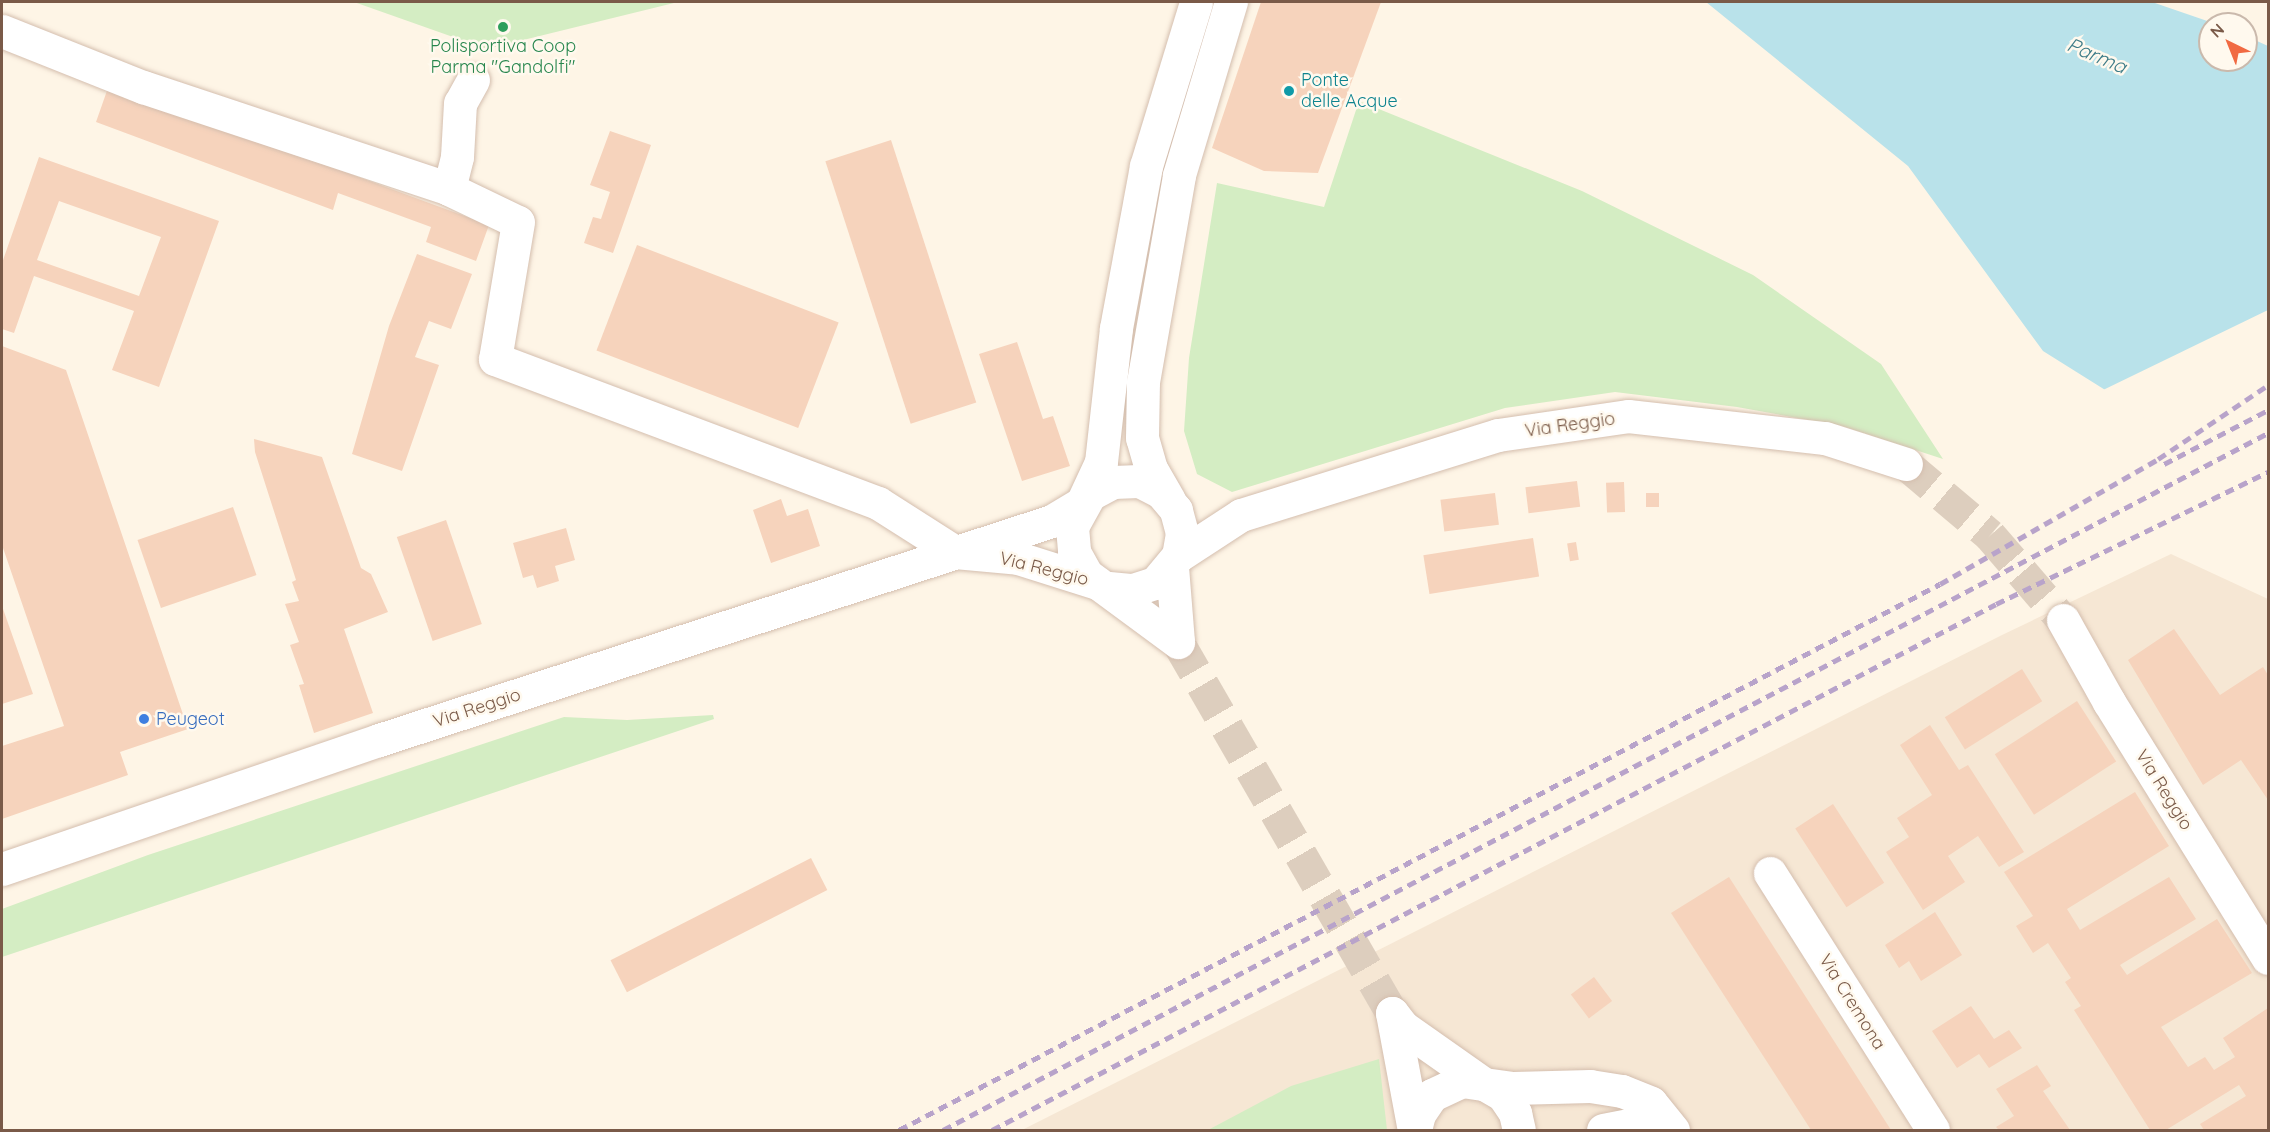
<!DOCTYPE html>
<html>
<head>
<meta charset="utf-8">
<style>
	body { margin:0 }
	#map { position:relative; width:2270px; height:1132px; overflow:hidden; background:#fef5e6; font-family:Quicksand,sans-serif }
	div>[style] { position:absolute }
	[style*='--x'] { left:calc(var(--x)*1px); top:calc(var(--y)*1px); width:calc(var(--w)*1px); rotate:calc(var(--a)*1deg) }
	.residential>* { inset:0; background:#f6e7d4 }
	.green>* { inset:0; background:#d4edc3 }
	.water>* { inset:0; background:#b9e2ea }
	.pier>* { inset:0; background:#fef5e6 }
	.building>* { inset:0; background:#f6d3bc; transform-origin:0 0 }
	.minor-tunnel>* { height:33px; margin-top:-16.5px; transform-origin:0; background:repeating-linear-gradient(90deg,#ddcebe 0 33px,transparent 0 49px) }
	.roads { filter:drop-shadow(0 0 2px #d4beae) drop-shadow(0 0 2px #d4beae) }
	.minor>* { height:33px; margin:-16.5px; padding:0 16.5px; transform-origin:16.5px; border-radius:16.5px; background:#fff }
	.rail>* { height:4.5px; margin-top:-2.25px; transform-origin:0; background:repeating-linear-gradient(90deg,#b8a3ca 0 9px,transparent 0 15px) }
	.dots>* { width:16px; height:16px; translate:-50% -50%; box-sizing:border-box; border:3px solid #fff9ee; border-radius:50% }
	span { translate:-50% -50%; white-space:nowrap; text-align:center; line-height:1.15; -webkit-text-stroke:5px #fff9ee; paint-order:stroke }
	.leisure-label { font-size:18px; color:#27864d }
	.culture-label { font-size:18px; color:#0d838f }
	.left { translate:0 -50%; text-align:left }
	.street-label { font-size:18px; color:#7a5a48 }
	.shop-label { font-size:18px; color:#366cbe }
	.water-label { font-size:20px; color:#3d7b87; font-style:italic }
	.frame { position:absolute; inset:0; border:3px solid #7a5a48; pointer-events:none }
	.north { position:absolute; left:2198px; top:12px; width:60px; height:60px; box-sizing:border-box; background:#fff9ee; border:2px solid #cab9ac; border-radius:50%; rotate:317deg; font-size:16px; font-weight:700; line-height:24px; text-align:center; color:#7a5a48 }
	.north::after { content:''; display:block; margin:auto; width:21px; height:27px; background:#f16a42; clip-path:polygon(50% 0,100% 100%,50% 72%,0 100%) }
</style>
</head>
<body>
<div id="map">
	<div class="residential">
		<div style="clip-path:polygon(2171px 554px,2268px 599px,2268px 1130px,1022px 1130px,2002px 635px)"></div>
	</div>
	<div class="green">
		<div style="clip-path:polygon(354px 2px,678px 2px,487px 49px)"></div>
		<div style="clip-path:polygon(1359px 101px,1582px 191px,1753px 275px,1881px 364px,1943px 459px,1842px 426px,1737px 407px,1615px 392px,1505px 408px,1232px 492px,1197px 474px,1184px 431px,1189px 358px,1217px 183px,1324px 207px)"></div>
		<div style="clip-path:polygon(713px 715px,714px 719px,2px 957px,2px 909px,148px 855px,564px 717px,627px 720px)"></div>
		<div style="clip-path:polygon(1379px 1059px,1387px 1130px,1208px 1130px,1291px 1086px)"></div>
	</div>
	<div class="water">
		<div style="clip-path:polygon(1706px 2px,2152px 2px,2216px 24px,2210px 24px,2210px 60px,2246px 60px,2246px 36px,2268px 46px,2268px 492px,2043px 351px,1908px 166px)"></div>
	</div>
	<div class="pier">
		<div style="clip-path:polygon(2268px 310px,2268px 495px,2101px 391px)"></div>
	</div>
	<div class="building">
		<div style="clip-path:polygon(1261px 2px,1381px 2px,1318px 173px,1264px 171px,1212px 148px)"></div>
		<div style="clip-path:polygon(109px 85px,489px 225px,476px 261px,426px 242px,431px 227px,338px 193px,333px 210px,96px 122px)"></div>
		<div style="clip-path:polygon(610px 131px,651px 145px,613px 253px,584px 243px,593px 217px,601px 219px,610px 192px,590px 185px)"></div>
		<div style="left:891px;top:140px;width:276px;height:69px;rotate:72deg"></div>
		<div style="clip-path:polygon(evenodd,39px 157px,219px 221px,159px 387px,112px 370px,134px 311px,34px 276px,14px 333px,2px 329px,2px 263px,39px 157px,59px 201px,161px 237px,139px 296px,37px 260px,59px 201px)"></div>
		<div style="left:637px;top:245px;width:216px;height:113px;rotate:21deg"></div>
		<div style="clip-path:polygon(417px 254px,472px 274px,451px 329px,429px 321px,415px 357px,439px 365px,402px 471px,352px 454px,389px 326px)"></div>
		<div style="clip-path:polygon(1017px 342px,1043px 419px,1053px 416px,1070px 466px,1022px 481px,979px 354px)"></div>
		<div style="clip-path:polygon(2px 346px,66px 370px,188px 729px,120px 752px,128px 775px,2px 819px,2px 746px,64px 726px,2px 545px)"></div>
		<div style="clip-path:polygon(254px 439px,322px 457px,361px 568px,371px 574px,388px 612px,344px 629px,373px 713px,314px 733px,299px 685px,304px 684px,290px 645px,299px 642px,285px 604px,299px 601px,292px 582px,296px 580px,255px 452px)"></div>
		<div style="left:1577px;top:481px;width:26px;height:52px;rotate:83deg"></div>
		<div style="left:1624px;top:482px;width:30px;height:18px;rotate:88deg"></div>
		<div style="left:1495px;top:493px;width:32px;height:55px;rotate:83deg"></div>
		<div style="left:1659px;top:493px;width:14px;height:13px;rotate:90deg"></div>
		<div style="clip-path:polygon(781px 499px,787px 516px,808px 509px,820px 546px,771px 563px,753px 510px)"></div>
		<div style="left:233px;top:507px;width:72px;height:101px;rotate:71deg"></div>
		<div style="left:446px;top:520px;width:110px;height:52px;rotate:71deg"></div>
		<div style="clip-path:polygon(566px 528px,575px 560px,555px 566px,559px 581px,537px 588px,533px 575px,523px 578px,513px 543px)"></div>
		<div style="left:1533px;top:538px;width:39px;height:111px;rotate:81deg"></div>
		<div style="left:1576px;top:542px;width:18px;height:9px;rotate:81deg"></div>
		<div style="clip-path:polygon(2px 606px,33px 694px,2px 704px)"></div>
		<div style="clip-path:polygon(2174px 629px,2220px 695px,2263px 667px,2268px 675px,2268px 800px,2241px 760px,2203px 785px,2128px 660px)"></div>
		<div style="left:2022px;top:669px;width:38px;height:91px;rotate:58deg"></div>
		<div style="left:2077px;top:701px;width:72px;height:98px;rotate:57deg"></div>
		<div style="clip-path:polygon(1930px 725px,1959px 770px,1968px 765px,2024px 852px,1999px 867px,1978px 836px,1948px 856px,1965px 882px,1923px 910px,1886px 852px,1909px 837px,1897px 818px,1932px 795px,1900px 745px)"></div>
		<div style="clip-path:polygon(2135px 792px,2169px 846px,2067px 909px,2080px 930px,2169px 877px,2196px 919px,2120px 965px,2127px 975px,2217px 919px,2252px 973px,2161px 1027px,2188px 1067px,2205px 1057px,2214px 1070px,2235px 1057px,2223px 1038px,2268px 1008px,2268px 1130px,2204px 1130px,2200px 1124px,2246px 1096px,2239px 1085px,2166px 1130px,2150px 1130px,2074px 1010px,2081px 1006px,2065px 982px,2071px 978px,2048px 943px,2033px 953px,2016px 926px,2033px 916px,2004px 872px)"></div>
		<div style="left:1833px;top:804px;width:94px;height:45px;rotate:57deg"></div>
		<div style="left:811px;top:858px;width:36px;height:225px;rotate:63deg"></div>
		<div style="clip-path:polygon(1729px 877px,1891px 1130px,1811px 1130px,1671px 913px)"></div>
		<div style="clip-path:polygon(1935px 912px,1962px 955px,1921px 981px,1909px 961px,1899px 968px,1885px 945px)"></div>
		<div style="left:1594px;top:977px;width:30px;height:29px;rotate:53deg"></div>
		<div style="clip-path:polygon(1971px 1006px,1994px 1039px,2009px 1030px,2022px 1048px,1989px 1068px,1979px 1054px,1957px 1068px,1932px 1031px)"></div>
		<div style="clip-path:polygon(2037px 1065px,2051px 1086px,2043px 1091px,2070px 1130px,1999px 1130px,1996px 1127px,2014px 1116px,1996px 1089px)"></div>
	</div>
	<div class="minor-tunnel">
		<div style="--x:1906;--y:464;--w:110;--a:40.2"></div>
		<div style="--x:1990;--y:535;--w:112;--a:49.3"></div>
		<div style="--x:1178;--y:642;--w:428;--a:60"></div>
	</div>
	<div class="roads">
		<div class="minor">
			<div style="--x:2;--y:31;--w:152;--a:21.7"></div>
			<div style="--x:143;--y:87;--w:323;--a:18.4"></div>
			<div style="--x:473;--y:80;--w:26;--a:119"></div>
			<div style="--x:460;--y:103;--w:54;--a:93.2"></div>
			<div style="--x:457;--y:157;--w:33;--a:104"></div>
			<div style="--x:449;--y:189;--w:76;--a:25.6"></div>
			<div style="--x:518;--y:222;--w:139;--a:99.5"></div>
			<div style="--x:495;--y:359;--w:409;--a:20.6"></div>
			<div style="--x:878;--y:503;--w:91;--a:32.5"></div>
			<div style="--x:955;--y:552;--w:63;--a:5.4"></div>
			<div style="--x:1018;--y:558;--w:83;--a:17.6"></div>
			<div style="--x:1169;--y:500;--w:36;--a:-120"></div>
			<div style="--x:1151;--y:469;--w:32;--a:-106"></div>
			<div style="--x:1142;--y:438;--w:56;--a:-89"></div>
			<div style="--x:1143;--y:382;--w:210;--a:-80.1"></div>
			<div style="--x:1179;--y:175;--w:181;--a:-73.3"></div>
			<div style="--x:1178;--y:556;--w:75;--a:-33.1"></div>
			<div style="--x:1241;--y:515;--w:269;--a:-17.3"></div>
			<div style="--x:1498;--y:435;--w:131;--a:-8.3"></div>
			<div style="--x:1628;--y:416;--w:198;--a:6.4"></div>
			<div style="--x:1825;--y:438;--w:85;--a:17.8"></div>
			<div style="--x:1172;--y:567;--w:75;--a:85.4"></div>
			<div style="--x:1109;--y:588;--w:24;--a:5"></div>
			<div style="--x:1133;--y:590;--w:23;--a:-18"></div>
			<div style="--x:1155;--y:583;--w:35;--a:-50"></div>
			<div style="--x:1178;--y:556;--w:23;--a:-80"></div>
			<div style="--x:1182;--y:533;--w:24;--a:-105"></div>
			<div style="--x:1176;--y:510;--w:23;--a:-130"></div>
			<div style="--x:1161;--y:492;--w:25;--a:-153"></div>
			<div style="--x:1139;--y:481;--w:26;--a:178"></div>
			<div style="--x:1113;--y:482;--w:26;--a:152"></div>
			<div style="--x:1090;--y:494;--w:38;--a:119"></div>
			<div style="--x:1072;--y:527;--w:25;--a:85"></div>
			<div style="--x:1074;--y:552;--w:26;--a:61"></div>
			<div style="--x:1087;--y:575;--w:113;--a:36.4"></div>
			<div style="--x:2063;--y:620;--w:94;--a:60.7"></div>
			<div style="--x:2109;--y:702;--w:301;--a:58.2"></div>
			<div style="--x:2;--y:869;--w:398;--a:-18.9"></div>
			<div style="--x:379;--y:740;--w:708;--a:-18.03"></div>
			<div style="--x:1052;--y:521;--w:35;--a:-31"></div>
			<div style="--x:1082;--y:503;--w:45;--a:-65.1"></div>
			<div style="--x:1101;--y:462;--w:135;--a:-83.6"></div>
			<div style="--x:1116;--y:328;--w:165;--a:-79.5"></div>
			<div style="--x:1146;--y:166;--w:171;--a:-73"></div>
			<div style="--x:1770;--y:873;--w:304;--a:57.6"></div>
			<div style="--x:1392;--y:1013;--w:18;--a:52"></div>
			<div style="--x:1403;--y:1027;--w:99;--a:35.1"></div>
			<div style="--x:1484;--y:1084;--w:29;--a:8"></div>
			<div style="--x:1513;--y:1088;--w:77;--a:-1.5"></div>
			<div style="--x:1590;--y:1086;--w:32;--a:9"></div>
			<div style="--x:1622;--y:1091;--w:31;--a:22"></div>
			<div style="--x:1651;--y:1103;--w:35;--a:51"></div>
			<div style="--x:1392;--y:1013;--w:119;--a:79.4"></div>
			<div style="--x:1415;--y:1130;--w:16;--a:-76"></div>
			<div style="--x:1419;--y:1114;--w:23;--a:-56"></div>
			<div style="--x:1432;--y:1095;--w:33;--a:-25"></div>
			<div style="--x:1462;--y:1081;--w:22;--a:8"></div>
			<div style="--x:1484;--y:1084;--w:22;--a:30"></div>
			<div style="--x:1503;--y:1095;--w:22;--a:56"></div>
			<div style="--x:1515;--y:1113;--w:17;--a:77"></div>
			<div style="--x:1603;--y:1130;--w:42;--a:-11"></div>
			<div style="--x:1644;--y:1122;--w:29;--a:16"></div>
		</div>
	</div>
	<div class="rail">
		<div style="--x:2164;--y:464;--w:117;--a:-27.4"></div>
		<div style="--x:899;--y:1130;--w:1175;--a:-27.68"></div>
		<div style="--x:1940;--y:584;--w:251;--a:-29.8"></div>
		<div style="--x:2158;--y:459;--w:133;--a:-33.9"></div>
		<div style="--x:943;--y:1130;--w:1497;--a:-27.75"></div>
		<div style="--x:992;--y:1130;--w:1133;--a:-27.65"></div>
		<div style="--x:1996;--y:604;--w:302;--a:-25.9"></div>
	</div>
	<div class="dots">
		<div style="left:503px;top:27px;background:#2e9e5b"></div>
		<div style="left:1289px;top:91px;background:#0f9aa8"></div>
		<div style="left:144px;top:719px;background:#3f7fe0"></div>
	</div>
	<div class="leisure-label">
		<span style="left:503px;top:57px">Polisportiva Coop<br>Parma "Gandolfi"</span>
	</div>
	<div class="culture-label">
		<span class="left" style="left:1301px;top:91px">Ponte<br>delle Acque</span>
	</div>
	<div class="street-label">
		<span style="left:1570px;top:425px;rotate:-8deg">Via Reggio</span>
		<span style="left:1044px;top:569px;rotate:14deg">Via Reggio</span>
		<span style="left:477px;top:708px;rotate:-18deg">Via Reggio</span>
		<span style="left:2164px;top:790px;rotate:58deg">Via Reggio</span>
		<span style="left:1852px;top:1002px;rotate:58deg">Via Cremona</span>
	</div>
	<div class="shop-label">
		<span class="left" style="left:156px;top:719px">Peugeot</span>
	</div>
	<div class="water-label">
		<span style="left:2097px;top:55px;rotate:23deg">Parma</span>
	</div>
	<div class="frame"></div>
	<div class="north">N</div>
</div>
</body>
</html>
